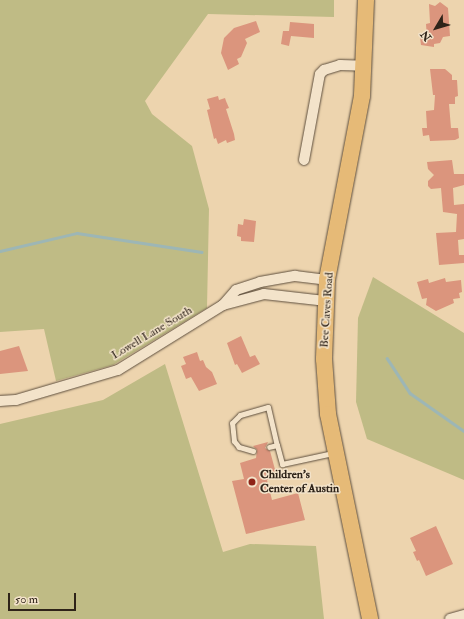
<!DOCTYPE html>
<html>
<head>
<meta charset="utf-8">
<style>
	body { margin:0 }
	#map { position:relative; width:464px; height:619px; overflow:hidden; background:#edd4ae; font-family:"IM FELL Double Pica",serif }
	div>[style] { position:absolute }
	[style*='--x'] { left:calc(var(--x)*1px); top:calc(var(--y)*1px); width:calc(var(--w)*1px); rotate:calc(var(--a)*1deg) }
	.green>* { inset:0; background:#bfbb85 }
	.stream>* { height:2.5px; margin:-1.25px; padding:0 1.25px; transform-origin:1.25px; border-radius:1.25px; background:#9db6b5 }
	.building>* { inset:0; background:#db957d }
	.roads { filter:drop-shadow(0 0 1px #5e4f3e) drop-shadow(0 0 1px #5e4f3e) }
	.service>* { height:5px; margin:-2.5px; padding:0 2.5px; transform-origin:2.5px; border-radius:2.5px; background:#f3e3ca }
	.minor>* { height:10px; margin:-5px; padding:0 5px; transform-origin:5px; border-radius:5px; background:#f3e3ca }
	.primary>* { height:16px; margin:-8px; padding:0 8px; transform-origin:8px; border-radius:8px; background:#e6ba77 }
	.dots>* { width:11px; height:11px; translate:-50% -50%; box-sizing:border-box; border:2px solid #f3e3ca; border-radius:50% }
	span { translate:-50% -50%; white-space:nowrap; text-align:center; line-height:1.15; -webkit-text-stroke:3px #f3e3ca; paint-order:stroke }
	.street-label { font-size:12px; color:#2e2319 }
	.poi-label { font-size:12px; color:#2e2319; font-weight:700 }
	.left { translate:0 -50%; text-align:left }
	.north { position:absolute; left:416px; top:8px; width:40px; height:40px; -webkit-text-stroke:3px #f3e3ca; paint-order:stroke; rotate:232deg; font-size:11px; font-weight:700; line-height:16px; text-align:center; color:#2e2319 }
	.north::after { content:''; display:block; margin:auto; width:14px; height:18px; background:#2e2319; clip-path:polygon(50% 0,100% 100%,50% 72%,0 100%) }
	.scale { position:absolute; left:8px; top:593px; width:68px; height:18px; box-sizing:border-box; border:2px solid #2e2319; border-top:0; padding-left:5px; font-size:12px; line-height:14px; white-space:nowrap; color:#2e2319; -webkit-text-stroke:3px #f3e3ca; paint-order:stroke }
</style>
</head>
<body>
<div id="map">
	<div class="green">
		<div style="clip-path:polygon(0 0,334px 0,334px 17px,208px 14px,145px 101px,152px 114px,192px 146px,209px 209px,207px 308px,113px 365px,56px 381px,44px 329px,0 332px)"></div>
		<div style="clip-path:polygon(373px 277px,464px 333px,464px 480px,367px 439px,356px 402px,358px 318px)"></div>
		<div style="clip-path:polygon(165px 364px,223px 552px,250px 544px,316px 546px,324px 619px,0 619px,0 424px,103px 400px)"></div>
	</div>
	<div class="stream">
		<div style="--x:0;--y:251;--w:79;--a:-13.2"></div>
		<div style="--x:77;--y:233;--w:126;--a:8.6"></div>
		<div style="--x:387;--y:358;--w:42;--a:56.7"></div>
		<div style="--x:410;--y:393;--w:66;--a:35.1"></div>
	</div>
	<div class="building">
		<div style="clip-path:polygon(440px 2px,448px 8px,450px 36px,443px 37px,440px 43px,434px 44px,434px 47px,421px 45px,420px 37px,427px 38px,426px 24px,430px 23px,429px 4px,435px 6px)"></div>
		<div style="clip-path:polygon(256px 21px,260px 32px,245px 39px,247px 43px,241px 57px,237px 59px,239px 64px,228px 70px,221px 53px,224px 38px,234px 28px)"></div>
		<div style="clip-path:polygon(290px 22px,314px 24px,314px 38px,291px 36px,289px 46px,281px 44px,283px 31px,289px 31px)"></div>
		<div style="clip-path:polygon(430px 69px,445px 69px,452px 75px,452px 80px,457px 80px,458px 96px,455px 97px,455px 104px,449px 104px,451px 128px,458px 128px,459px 138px,455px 140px,430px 141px,429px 135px,423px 136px,422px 128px,427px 128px,426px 111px,434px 110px,435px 95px,433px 95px)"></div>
		<div style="clip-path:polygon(218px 96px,219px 100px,225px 98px,226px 101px,229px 108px,226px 109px,234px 134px,235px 140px,227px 143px,226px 140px,218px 144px,216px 138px,214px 139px,207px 110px,210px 109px,207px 99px)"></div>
		<div style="clip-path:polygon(452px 160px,454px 174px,464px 174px,464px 185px,453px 188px,454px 205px,464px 204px,464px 239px,458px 240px,459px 255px,464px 255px,464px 263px,439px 265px,436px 233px,456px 232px,457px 214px,443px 212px,441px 188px,431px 189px,428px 186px,428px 181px,434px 175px,428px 169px,427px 162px)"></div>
		<div style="clip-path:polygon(244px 219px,256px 221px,254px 242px,241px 241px,241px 237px,237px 236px,238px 224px,243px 225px)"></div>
		<div style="clip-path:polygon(445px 278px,446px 282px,461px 280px,462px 292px,459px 293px,460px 298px,453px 299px,454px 303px,436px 311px,426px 305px,427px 298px,422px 299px,417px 282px,428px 279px,429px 283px)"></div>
		<div style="clip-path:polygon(241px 336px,250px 357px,255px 355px,260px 364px,242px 373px,237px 364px,235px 365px,227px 343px)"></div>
		<div style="clip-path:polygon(19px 346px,28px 371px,0 374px,0 351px)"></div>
		<div style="clip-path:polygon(197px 352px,200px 361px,203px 360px,206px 367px,212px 372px,217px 384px,199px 391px,191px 377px,186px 379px,181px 366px,186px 364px,183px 357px)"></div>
		<div style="clip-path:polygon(268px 442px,265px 448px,270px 451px,277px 477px,267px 480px,272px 500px,298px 493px,305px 520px,246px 534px,232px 481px,244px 479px,240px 463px,256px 458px,257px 450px,253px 446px)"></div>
		<div style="clip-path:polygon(436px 526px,453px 564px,426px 576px,419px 560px,417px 561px,413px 552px,416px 551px,410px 538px)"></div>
	</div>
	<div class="roads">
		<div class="service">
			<div style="--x:277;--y:445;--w:20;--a:75"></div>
			<div style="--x:282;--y:464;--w:52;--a:-12.2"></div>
			<div style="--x:253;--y:451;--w:15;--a:-164"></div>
			<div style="--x:239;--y:447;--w:8;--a:-130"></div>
			<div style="--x:234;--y:441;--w:18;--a:-96"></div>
			<div style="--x:232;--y:423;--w:11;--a:-45"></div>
			<div style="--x:240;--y:415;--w:29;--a:-16"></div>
			<div style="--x:268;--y:407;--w:39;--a:77"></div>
			<div style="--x:277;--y:445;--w:8;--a:166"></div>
		</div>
		<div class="minor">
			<div style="--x:304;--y:160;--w:87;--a:-79.5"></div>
			<div style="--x:320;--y:74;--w:6;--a:-45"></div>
			<div style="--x:324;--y:70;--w:17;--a:-17"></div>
			<div style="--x:340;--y:65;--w:24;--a:2"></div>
			<div style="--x:223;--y:305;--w:42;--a:-15"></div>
			<div style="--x:264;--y:294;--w:61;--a:6.5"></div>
			<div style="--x:0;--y:401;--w:16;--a:-4"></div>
			<div style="--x:16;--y:400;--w:106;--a:-16.4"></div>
			<div style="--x:118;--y:370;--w:123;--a:-31.8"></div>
			<div style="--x:223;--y:305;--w:20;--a:-49"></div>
			<div style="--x:236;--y:290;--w:25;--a:-18"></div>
			<div style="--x:260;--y:282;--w:36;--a:-10"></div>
			<div style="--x:295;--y:276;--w:32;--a:7"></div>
			<div style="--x:450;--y:619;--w:15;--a:-16"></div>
		</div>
		<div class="primary">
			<div style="--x:366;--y:0;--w:96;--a:92.4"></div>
			<div style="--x:362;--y:96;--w:187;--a:100.8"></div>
			<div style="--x:327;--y:280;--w:79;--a:92.2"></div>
			<div style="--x:324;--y:359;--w:55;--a:85.8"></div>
			<div style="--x:328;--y:414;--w:209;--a:78.4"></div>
		</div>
	</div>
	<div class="dots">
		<div style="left:252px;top:482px;background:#8f2418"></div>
	</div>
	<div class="street-label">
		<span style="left:327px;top:310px;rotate:-86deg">Bee Caves Road</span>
		<span style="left:152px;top:333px;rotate:-31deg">Lowell Lane South</span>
	</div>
	<div class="poi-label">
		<span class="left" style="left:260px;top:482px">Children's<br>Center of Austin</span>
	</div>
	<div class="north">N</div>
	<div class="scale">50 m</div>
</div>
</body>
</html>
